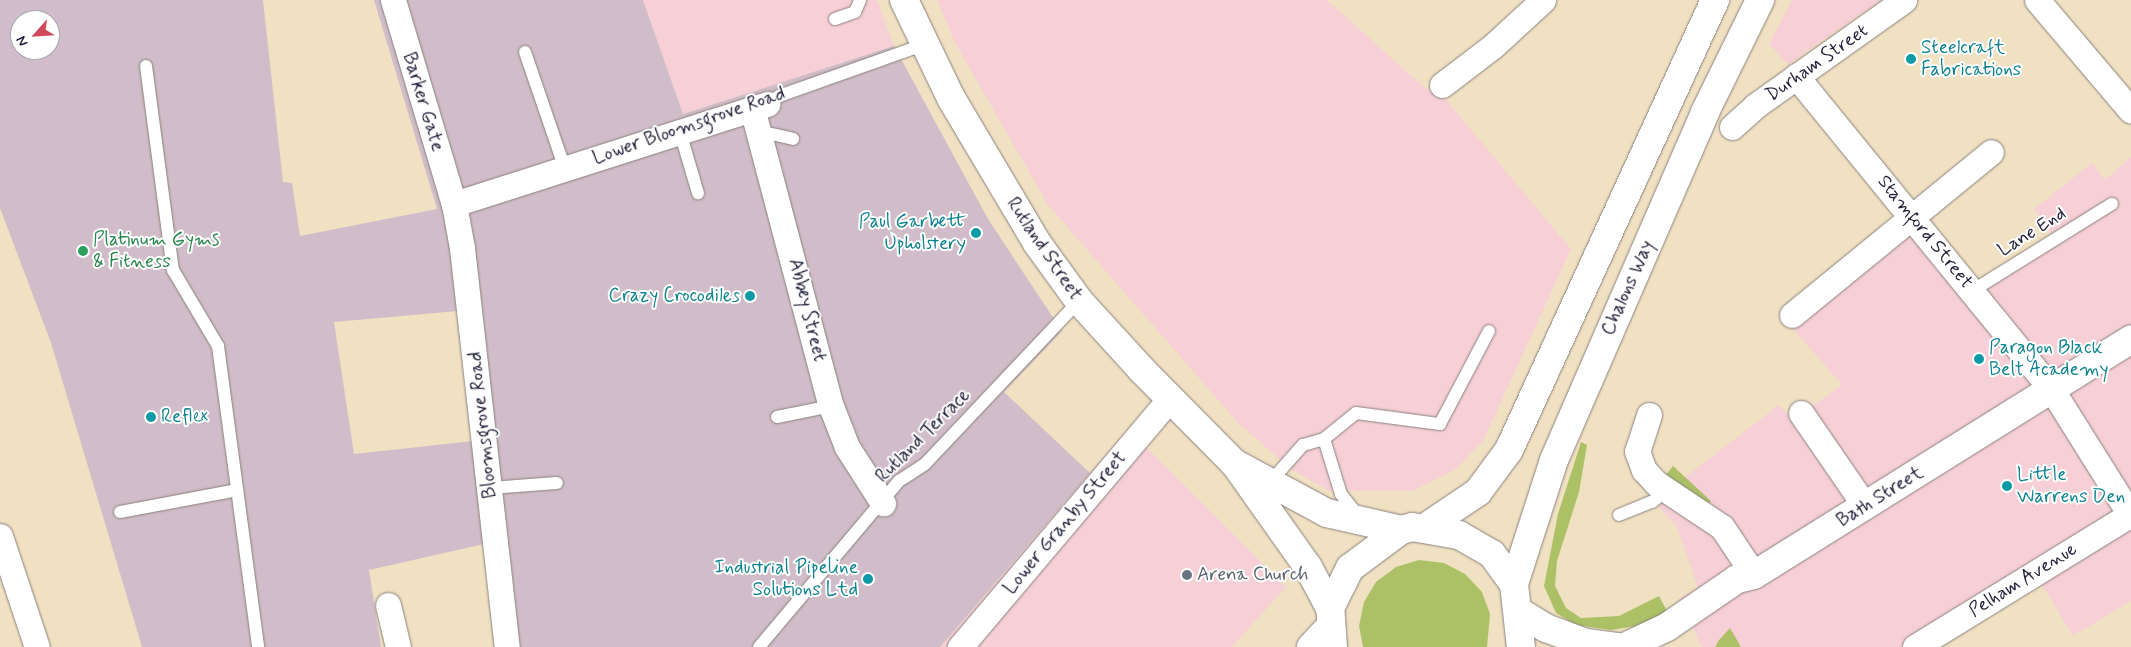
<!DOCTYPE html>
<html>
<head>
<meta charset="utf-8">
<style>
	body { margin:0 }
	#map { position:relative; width:2131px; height:647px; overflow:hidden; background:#f1e1c3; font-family:Mynerve,sans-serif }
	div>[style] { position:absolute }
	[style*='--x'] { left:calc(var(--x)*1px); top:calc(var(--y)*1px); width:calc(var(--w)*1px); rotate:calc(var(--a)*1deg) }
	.built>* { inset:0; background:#f6cfd7 }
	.industrial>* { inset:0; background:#d1bdc9 }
	.green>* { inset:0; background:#acc166 }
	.roads { filter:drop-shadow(0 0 1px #8a827f) drop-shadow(0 0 1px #8a827f) }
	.service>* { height:12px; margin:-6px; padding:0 6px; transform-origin:6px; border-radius:6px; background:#fff }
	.minor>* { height:25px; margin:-12.5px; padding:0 12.5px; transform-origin:12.5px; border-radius:12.5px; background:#fff }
	.tertiary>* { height:28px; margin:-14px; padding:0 14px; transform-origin:14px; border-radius:14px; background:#fff }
	.secondary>* { height:28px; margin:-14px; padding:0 14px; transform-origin:14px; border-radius:14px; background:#fff }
	.primary>* { height:28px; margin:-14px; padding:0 14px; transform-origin:14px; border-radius:14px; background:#fff }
	.dots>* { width:14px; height:14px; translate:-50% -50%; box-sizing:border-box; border:2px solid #fff; border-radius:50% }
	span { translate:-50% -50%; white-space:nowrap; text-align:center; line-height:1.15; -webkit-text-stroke:4px #fff; paint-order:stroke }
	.culture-label { font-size:19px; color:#0d838f }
	.left { translate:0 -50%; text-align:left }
	.right { translate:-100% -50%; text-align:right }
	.street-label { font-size:19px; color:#22223b }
	.leisure-label { font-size:19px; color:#27864d }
	.worship-label { font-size:19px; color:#5b616d }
	.north { position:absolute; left:10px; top:10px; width:50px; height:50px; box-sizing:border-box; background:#fff; border:1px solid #a7a7b1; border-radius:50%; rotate:244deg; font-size:14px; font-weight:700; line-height:20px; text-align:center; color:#22223b }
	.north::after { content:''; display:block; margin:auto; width:18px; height:22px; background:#d1495b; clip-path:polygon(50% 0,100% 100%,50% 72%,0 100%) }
</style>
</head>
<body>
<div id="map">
	<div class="built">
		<div style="clip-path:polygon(643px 0,877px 0,894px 46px,683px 114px)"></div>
		<div style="clip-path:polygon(937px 0,1327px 0,1425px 88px,1447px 101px,1571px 249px,1483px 441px,1455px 470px,1413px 491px,1330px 491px,1292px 470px,1239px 424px,1048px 205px,955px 43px)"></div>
		<div style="clip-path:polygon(1792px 0,1881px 0,1788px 64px,1769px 44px)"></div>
		<div style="clip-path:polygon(2131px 157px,2131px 601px,2073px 636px,2032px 568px,1905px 647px,1702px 647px,1678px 599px,1698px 588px,1677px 527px,1654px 501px,1779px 405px,1792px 420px,1842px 385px,1780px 314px,1910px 232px,1959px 294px,2053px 236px,2034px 209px,2092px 163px,2105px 180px)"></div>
		<div style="clip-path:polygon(1128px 429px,1286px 587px,1232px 647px,940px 647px)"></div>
	</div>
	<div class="industrial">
		<div style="clip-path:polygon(evenodd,0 0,263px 0,283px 182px,292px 183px,300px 236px,437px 209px,374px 0,643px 0,683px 114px,894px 46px,988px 219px,1062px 331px,1004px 392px,1090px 473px,940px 647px,496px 647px,484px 544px,369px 570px,381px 647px,142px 647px,51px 343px,0 208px,0 0,20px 20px,50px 20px,50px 50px,20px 50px,20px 20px,0 0,458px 311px,473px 441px,354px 454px,334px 322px,458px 311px)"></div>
	</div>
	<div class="green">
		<div style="clip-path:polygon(1581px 442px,1587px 445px,1579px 492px,1557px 561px,1555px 586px,1566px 608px,1581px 618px,1619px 616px,1659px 596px,1668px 613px,1643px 625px,1611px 630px,1576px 625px,1556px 613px,1544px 586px,1558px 514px)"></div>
		<div style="clip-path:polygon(1673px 466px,1711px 501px,1708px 504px,1665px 476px)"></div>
		<div style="clip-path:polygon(1419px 560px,1444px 563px,1465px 574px,1482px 592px,1490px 614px,1487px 647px,1363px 647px,1359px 626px,1364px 602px,1376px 582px,1396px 567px)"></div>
		<div style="clip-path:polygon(1730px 628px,1741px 647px,1715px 647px,1719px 640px)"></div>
	</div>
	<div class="roads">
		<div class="service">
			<div style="--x:835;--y:19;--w:21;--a:-19"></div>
			<div style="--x:855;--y:12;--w:13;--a:-67"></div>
			<div style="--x:525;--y:52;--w:124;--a:71.1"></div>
			<div style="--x:146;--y:66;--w:206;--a:82.5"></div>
			<div style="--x:173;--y:270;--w:88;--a:59.4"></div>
			<div style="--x:218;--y:346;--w:304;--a:82.4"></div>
			<div style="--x:767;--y:104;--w:14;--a:-34"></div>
			<div style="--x:779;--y:96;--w:153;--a:-19.5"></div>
			<div style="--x:759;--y:131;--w:35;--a:13"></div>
			<div style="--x:680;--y:132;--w:64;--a:73.6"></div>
			<div style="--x:1972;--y:291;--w:165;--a:-31.9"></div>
			<div style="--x:777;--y:417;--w:55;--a:-11.5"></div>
			<div style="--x:1324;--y:439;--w:58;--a:72.8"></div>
			<div style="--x:1341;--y:494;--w:28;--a:52"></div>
			<div style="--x:1271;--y:481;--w:48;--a:-48.4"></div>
			<div style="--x:1303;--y:445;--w:22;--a:-16"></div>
			<div style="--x:1324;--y:439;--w:41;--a:-39.1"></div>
			<div style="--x:1356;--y:413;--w:85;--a:7.5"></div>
			<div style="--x:1440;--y:424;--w:105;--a:-62.2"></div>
			<div style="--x:490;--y:488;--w:67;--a:-4.3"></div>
			<div style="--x:120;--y:512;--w:119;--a:-10.6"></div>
			<div style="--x:1619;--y:515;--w:35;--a:-22"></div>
			<div style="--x:1652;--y:502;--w:19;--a:-39"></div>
			<div style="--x:759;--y:647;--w:217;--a:-49.9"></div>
			<div style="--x:899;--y:481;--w:31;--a:-33"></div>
			<div style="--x:925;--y:464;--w:224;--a:-46.6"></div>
		</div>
		<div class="minor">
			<div style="--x:393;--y:0;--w:213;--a:73.4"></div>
			<div style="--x:454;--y:204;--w:45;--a:79.7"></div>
			<div style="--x:462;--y:248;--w:402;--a:83.6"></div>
			<div style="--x:2037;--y:0;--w:145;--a:49.7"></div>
			<div style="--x:1796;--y:76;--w:405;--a:50.8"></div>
			<div style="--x:2052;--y:390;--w:149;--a:57.9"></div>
			<div style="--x:1442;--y:85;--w:64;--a:-37.4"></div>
			<div style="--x:1493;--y:46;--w:68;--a:-42.6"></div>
			<div style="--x:752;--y:108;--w:308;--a:75.2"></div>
			<div style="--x:831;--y:406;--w:44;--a:68.7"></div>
			<div style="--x:847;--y:447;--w:67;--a:57.3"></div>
			<div style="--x:1732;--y:127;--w:31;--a:-42"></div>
			<div style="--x:1755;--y:106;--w:183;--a:-35.4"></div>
			<div style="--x:454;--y:204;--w:329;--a:-17.7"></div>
			<div style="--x:1792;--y:315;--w:257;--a:-39.3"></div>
			<div style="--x:1801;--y:413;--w:113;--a:55.5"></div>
			<div style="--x:1649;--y:415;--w:38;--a:108"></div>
			<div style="--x:1637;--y:451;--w:20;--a:70"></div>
			<div style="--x:1644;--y:470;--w:18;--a:47"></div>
			<div style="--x:1656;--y:483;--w:79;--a:33.7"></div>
			<div style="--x:1722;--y:527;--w:58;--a:56.3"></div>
			<div style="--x:0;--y:536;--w:117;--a:71.6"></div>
			<div style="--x:388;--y:605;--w:43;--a:76.6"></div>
			<div style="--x:960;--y:647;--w:324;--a:-49.8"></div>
			<div style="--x:1915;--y:647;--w:254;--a:-31.6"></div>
		</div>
		<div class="tertiary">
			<div style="--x:1311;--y:647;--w:25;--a:-47"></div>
			<div style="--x:1625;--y:647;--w:47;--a:-25.5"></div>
			<div style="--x:1667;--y:627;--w:85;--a:-34.4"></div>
			<div style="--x:1737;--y:579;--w:17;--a:-13"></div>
			<div style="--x:1754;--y:575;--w:445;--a:-32"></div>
		</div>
		<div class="secondary">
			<div style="--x:1520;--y:612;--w:31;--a:32"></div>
			<div style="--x:1546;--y:628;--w:43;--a:20.6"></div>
			<div style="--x:1586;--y:643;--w:33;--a:7"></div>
		</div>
		<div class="primary">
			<div style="--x:904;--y:0;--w:109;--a:64.4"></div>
			<div style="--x:951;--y:98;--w:169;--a:59.3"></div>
			<div style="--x:1037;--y:243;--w:72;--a:54.1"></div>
			<div style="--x:1079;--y:301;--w:93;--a:47.6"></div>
			<div style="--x:1142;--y:370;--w:131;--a:45.3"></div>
			<div style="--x:1234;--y:463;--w:106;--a:28.3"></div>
			<div style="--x:1327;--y:513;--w:76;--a:12.9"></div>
			<div style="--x:1235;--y:464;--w:126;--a:54.7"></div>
			<div style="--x:1308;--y:567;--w:47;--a:61.8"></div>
			<div style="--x:1426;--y:527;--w:63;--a:-33.9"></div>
			<div style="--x:1478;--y:492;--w:52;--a:-53.6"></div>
			<div style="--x:1509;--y:450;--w:495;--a:-65.4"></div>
			<div style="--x:1514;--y:584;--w:130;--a:-72.1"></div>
			<div style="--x:1554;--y:460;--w:379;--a:-66.5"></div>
			<div style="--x:1705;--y:112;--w:125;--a:-63.8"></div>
			<div style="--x:1333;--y:647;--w:39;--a:-94"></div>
			<div style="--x:1330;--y:608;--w:45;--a:-63.4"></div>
			<div style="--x:1350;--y:568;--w:64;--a:-36.7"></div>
			<div style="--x:1401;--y:530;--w:11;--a:-15"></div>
			<div style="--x:1412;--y:527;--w:48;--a:9.7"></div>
			<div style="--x:1459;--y:535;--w:38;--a:30"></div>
			<div style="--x:1492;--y:554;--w:37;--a:54"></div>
			<div style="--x:1514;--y:584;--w:63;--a:83.7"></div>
		</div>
	</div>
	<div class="dots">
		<div style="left:1911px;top:59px;background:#0f9aa8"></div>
		<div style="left:976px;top:233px;background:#0f9aa8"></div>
		<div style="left:83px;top:251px;background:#2e9e5b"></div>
		<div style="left:750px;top:296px;background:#0f9aa8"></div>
		<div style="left:1979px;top:359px;background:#0f9aa8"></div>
		<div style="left:151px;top:417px;background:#0f9aa8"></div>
		<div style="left:2007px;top:486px;background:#0f9aa8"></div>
		<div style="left:1187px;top:575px;background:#6b7280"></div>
		<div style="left:868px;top:579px;background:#0f9aa8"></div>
	</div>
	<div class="culture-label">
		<span class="left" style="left:1921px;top:59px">Steelcraft<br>Fabrications</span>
		<span class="right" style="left:966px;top:233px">Paul Garbett<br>Upholstery</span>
		<span class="right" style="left:740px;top:296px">Crazy Crocodiles</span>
		<span class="left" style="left:1989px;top:359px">Paragon Black<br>Belt Academy</span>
		<span class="left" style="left:161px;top:417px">Reflex</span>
		<span class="left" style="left:2017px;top:486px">Little<br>Warrens Den</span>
		<span class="right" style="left:858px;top:579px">Industrial Pipeline<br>Solutions Ltd</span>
	</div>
	<div class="street-label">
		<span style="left:1817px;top:63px;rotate:-35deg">Durham Street</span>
		<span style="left:423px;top:102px;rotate:73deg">Barker Gate</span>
		<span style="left:689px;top:126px;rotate:-19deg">Lower Bloomsgrove Road</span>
		<span style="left:1925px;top:232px;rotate:51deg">Stamford Street</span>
		<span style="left:2032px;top:232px;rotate:-32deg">Lane End</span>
		<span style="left:1044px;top:249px;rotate:56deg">Rutland Street</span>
		<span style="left:1628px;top:288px;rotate:-66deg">Chalons Way</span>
		<span style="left:807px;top:310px;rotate:76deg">Abbey Street</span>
		<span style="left:483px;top:425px;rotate:-96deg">Bloomsgrove Road</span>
		<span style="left:923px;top:436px;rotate:-45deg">Rutland Terrace</span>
		<span style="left:1880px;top:497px;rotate:-32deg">Bath Street</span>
		<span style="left:1065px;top:523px;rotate:-50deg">Lower Granby Street</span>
		<span style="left:2023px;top:580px;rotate:-32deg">Pelham Avenue</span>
	</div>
	<div class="leisure-label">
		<span class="left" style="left:93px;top:251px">Platinum Gyms<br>&amp; Fitness</span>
	</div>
	<div class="worship-label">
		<span class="left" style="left:1197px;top:575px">Arena Church</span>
	</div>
	<div class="north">N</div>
</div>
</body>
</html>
